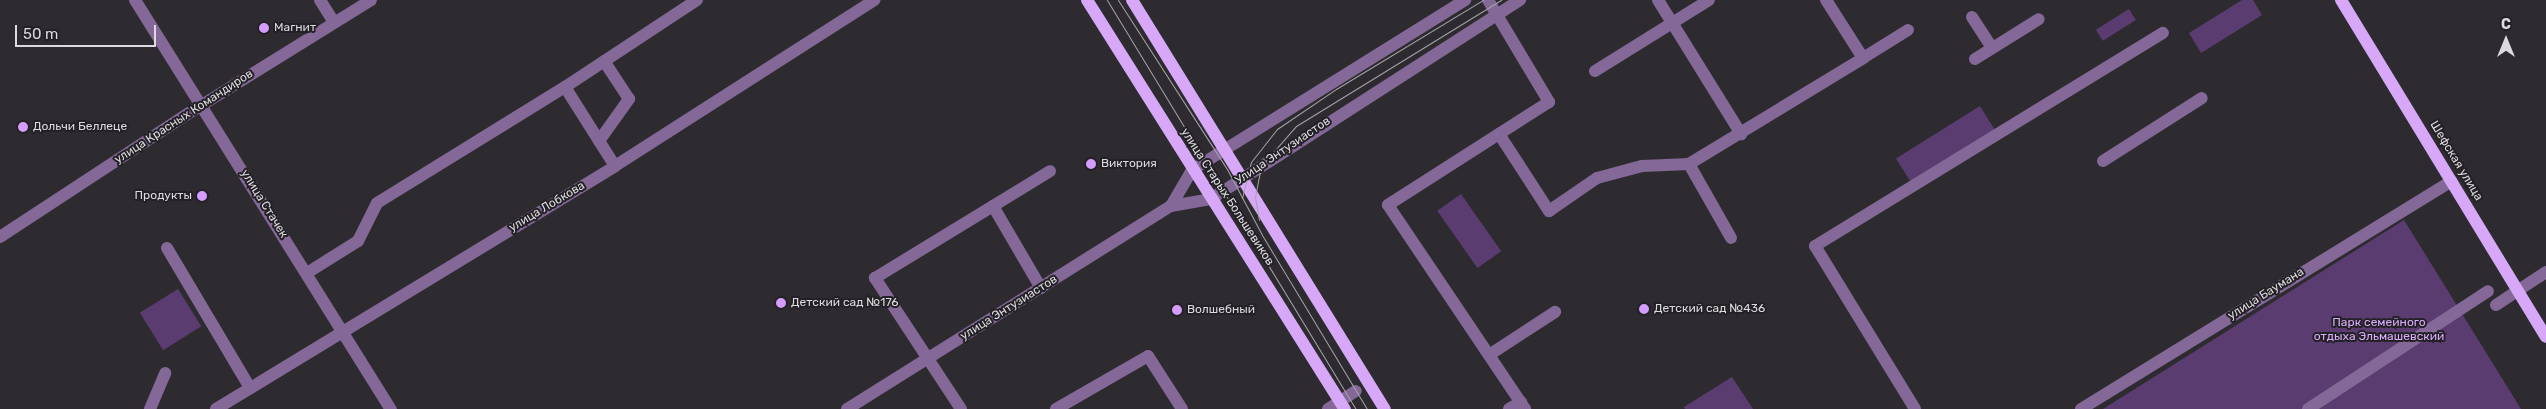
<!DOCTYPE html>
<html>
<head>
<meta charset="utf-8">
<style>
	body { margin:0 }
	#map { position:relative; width:2546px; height:409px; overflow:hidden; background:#2e2b30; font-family:Rubik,sans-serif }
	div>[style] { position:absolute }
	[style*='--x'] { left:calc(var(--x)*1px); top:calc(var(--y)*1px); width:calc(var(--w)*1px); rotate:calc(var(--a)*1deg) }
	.green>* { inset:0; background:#5b3c71; transform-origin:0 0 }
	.minor>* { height:12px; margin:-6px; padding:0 6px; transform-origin:6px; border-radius:6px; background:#836898 }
	.major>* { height:12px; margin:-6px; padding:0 6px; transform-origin:6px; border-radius:6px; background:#d6a8f7 }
	.tram>* { height:1px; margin:-0.5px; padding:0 0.5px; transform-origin:0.5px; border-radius:0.5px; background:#a6a4a8 }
	.dots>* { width:14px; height:14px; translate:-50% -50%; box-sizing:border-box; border:2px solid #242126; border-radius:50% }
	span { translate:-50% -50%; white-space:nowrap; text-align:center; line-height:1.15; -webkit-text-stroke:4px #242126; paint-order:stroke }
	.poi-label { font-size:12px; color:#dcdade }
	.left { translate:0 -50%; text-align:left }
	.right { translate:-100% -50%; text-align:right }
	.street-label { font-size:12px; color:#dcdade }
	.park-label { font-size:12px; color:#daaefc }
	.north { position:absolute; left:2481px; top:15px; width:50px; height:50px; -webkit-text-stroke:4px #242126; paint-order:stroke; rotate:0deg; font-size:14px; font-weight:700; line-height:20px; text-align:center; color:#dcdade }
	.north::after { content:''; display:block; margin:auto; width:18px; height:22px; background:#dcdade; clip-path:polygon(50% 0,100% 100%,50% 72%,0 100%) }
	.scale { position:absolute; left:15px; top:25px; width:141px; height:22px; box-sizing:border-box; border:2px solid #dcdade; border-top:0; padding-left:6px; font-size:15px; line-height:18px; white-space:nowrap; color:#dcdade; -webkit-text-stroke:4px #242126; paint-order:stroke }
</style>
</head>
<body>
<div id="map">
	<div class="green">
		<div style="clip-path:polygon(2242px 0,2253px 0,2262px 15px,2201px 53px,2189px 33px)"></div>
		<div style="left:2129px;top:9px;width:13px;height:39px;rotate:58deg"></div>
		<div style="left:1980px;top:106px;width:32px;height:99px;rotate:58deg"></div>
		<div style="left:1461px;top:194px;width:70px;height:29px;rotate:55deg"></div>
		<div style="clip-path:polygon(2404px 220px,2521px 409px,2103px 409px)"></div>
		<div style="left:178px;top:289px;width:44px;height:45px;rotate:58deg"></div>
		<div style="clip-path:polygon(1732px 377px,1753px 409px,1685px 409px,1684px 407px)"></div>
	</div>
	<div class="minor">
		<div style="--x:135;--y:0;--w:483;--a:58"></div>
		<div style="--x:320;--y:0;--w:26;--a:58"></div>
		<div style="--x:1488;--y:0;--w:119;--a:59.1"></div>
		<div style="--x:1549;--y:102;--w:191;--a:147.4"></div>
		<div style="--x:1388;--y:205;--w:246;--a:56.1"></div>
		<div style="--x:1658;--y:0;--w:158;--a:58.2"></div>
		<div style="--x:1972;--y:17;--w:37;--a:57"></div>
		<div style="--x:1863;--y:58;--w:53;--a:-31.9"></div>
		<div style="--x:1975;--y:59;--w:75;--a:-32"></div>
		<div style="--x:1595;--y:71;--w:134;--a:-31.9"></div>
		<div style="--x:565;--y:87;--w:93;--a:57.7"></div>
		<div style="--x:1499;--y:134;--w:92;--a:57"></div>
		<div style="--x:1549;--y:211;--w:58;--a:-34.5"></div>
		<div style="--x:1597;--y:178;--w:47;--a:-14.9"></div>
		<div style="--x:1642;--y:166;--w:47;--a:-2.4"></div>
		<div style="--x:1689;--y:164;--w:204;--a:-31.3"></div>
		<div style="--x:1863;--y:58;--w:69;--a:-122.5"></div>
		<div style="--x:599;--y:141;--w:52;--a:-54.5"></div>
		<div style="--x:629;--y:99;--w:45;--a:-123.3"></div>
		<div style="--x:2103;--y:161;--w:117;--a:-32.5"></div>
		<div style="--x:1689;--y:164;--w:85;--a:60.4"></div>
		<div style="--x:993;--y:206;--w:95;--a:59.7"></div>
		<div style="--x:1171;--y:206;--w:42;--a:-59.7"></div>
		<div style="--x:1192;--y:170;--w:322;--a:-31.9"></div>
		<div style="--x:0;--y:237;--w:226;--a:-33.3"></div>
		<div style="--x:189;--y:113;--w:214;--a:-31.8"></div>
		<div style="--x:167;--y:248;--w:163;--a:59.3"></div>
		<div style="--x:307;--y:273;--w:60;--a:-32.1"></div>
		<div style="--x:358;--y:241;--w:42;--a:-63.4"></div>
		<div style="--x:377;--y:203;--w:221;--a:-31.7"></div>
		<div style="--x:565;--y:87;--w:158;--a:-33.4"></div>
		<div style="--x:2496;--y:305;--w:60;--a:-33.4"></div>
		<div style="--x:1489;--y:355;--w:79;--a:-33.1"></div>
		<div style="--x:150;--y:409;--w:39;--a:-67"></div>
		<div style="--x:216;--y:409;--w:467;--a:-31.3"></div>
		<div style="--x:615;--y:166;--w:308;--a:-32.6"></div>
		<div style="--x:847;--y:409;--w:382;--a:-32.1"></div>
		<div style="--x:1171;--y:206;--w:40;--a:-10"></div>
		<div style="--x:1210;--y:199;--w:17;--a:-31"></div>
		<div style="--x:1225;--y:190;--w:351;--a:-32.8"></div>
		<div style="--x:961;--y:409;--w:157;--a:-123.3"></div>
		<div style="--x:875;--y:278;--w:205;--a:-31.4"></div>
		<div style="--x:1056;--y:409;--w:106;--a:-29.9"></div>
		<div style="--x:1148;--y:356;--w:63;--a:57.3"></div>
		<div style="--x:1328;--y:409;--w:33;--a:-33"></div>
		<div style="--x:1509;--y:409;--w:14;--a:-30"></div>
		<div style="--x:1915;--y:409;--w:191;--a:-121.5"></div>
		<div style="--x:1815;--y:246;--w:408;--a:-31.5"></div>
		<div style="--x:2081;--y:409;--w:435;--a:-31.6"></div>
		<div style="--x:2308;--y:409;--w:215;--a:-33.2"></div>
	</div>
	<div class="major">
		<div style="--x:1087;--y:0;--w:484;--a:57.8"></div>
		<div style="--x:1132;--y:0;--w:481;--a:58.3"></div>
		<div style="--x:2341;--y:0;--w:394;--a:58.7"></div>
	</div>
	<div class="tram">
		<div style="--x:1107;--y:0;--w:479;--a:58.7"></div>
		<div style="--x:1118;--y:0;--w:203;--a:57.2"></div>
		<div style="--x:1228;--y:171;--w:72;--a:62"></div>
		<div style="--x:1262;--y:235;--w:203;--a:58.9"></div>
		<div style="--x:1242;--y:198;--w:37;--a:-76"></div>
		<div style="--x:1251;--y:162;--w:42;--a:-51.8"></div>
		<div style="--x:1277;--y:129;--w:71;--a:-34.1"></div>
		<div style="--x:1336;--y:89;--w:172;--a:-31.2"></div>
		<div style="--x:1259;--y:220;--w:23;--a:-100"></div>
		<div style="--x:1255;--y:197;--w:32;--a:-79"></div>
		<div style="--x:1261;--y:166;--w:53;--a:-48.8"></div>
		<div style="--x:1296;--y:126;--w:241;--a:-31.6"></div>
	</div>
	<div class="dots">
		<div style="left:264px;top:28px;background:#d49cfc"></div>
		<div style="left:23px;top:127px;background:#d49cfc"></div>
		<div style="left:1091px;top:164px;background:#d49cfc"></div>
		<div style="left:202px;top:196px;background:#d49cfc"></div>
		<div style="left:781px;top:303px;background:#d49cfc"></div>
		<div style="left:1644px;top:309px;background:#d49cfc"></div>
		<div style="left:1177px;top:310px;background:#d49cfc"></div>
	</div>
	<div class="poi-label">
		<span class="left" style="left:274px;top:28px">Магнит</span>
		<span class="left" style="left:33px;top:127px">Дольчи Беллеце</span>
		<span class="left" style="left:1101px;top:164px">Виктория</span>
		<span class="right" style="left:192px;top:196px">Продукты</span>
		<span class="left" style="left:791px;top:303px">Детский сад №176</span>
		<span class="left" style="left:1654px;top:309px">Детский сад №436</span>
		<span class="left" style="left:1187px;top:310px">Волшебный</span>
	</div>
	<div class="street-label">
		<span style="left:184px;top:117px;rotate:-33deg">улица Красных Командиров</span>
		<span style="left:1283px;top:151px;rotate:-34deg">Улица Энтузиастов</span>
		<span style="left:2456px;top:161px;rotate:59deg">Шефская улица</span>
		<span style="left:1227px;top:197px;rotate:57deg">улица Старых Большевиков</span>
		<span style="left:264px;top:204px;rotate:58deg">улица Стачек</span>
		<span style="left:547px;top:207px;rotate:-31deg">улица Лобкова</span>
		<span style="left:2266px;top:294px;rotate:-32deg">улица Баумана</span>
		<span style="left:1009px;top:308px;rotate:-32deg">улица Энтузиастов</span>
	</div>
	<div class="park-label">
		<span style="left:2379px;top:330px">Парк семейного<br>отдыха Эльмашевский</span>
	</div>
	<div class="north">С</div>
	<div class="scale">50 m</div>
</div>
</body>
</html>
